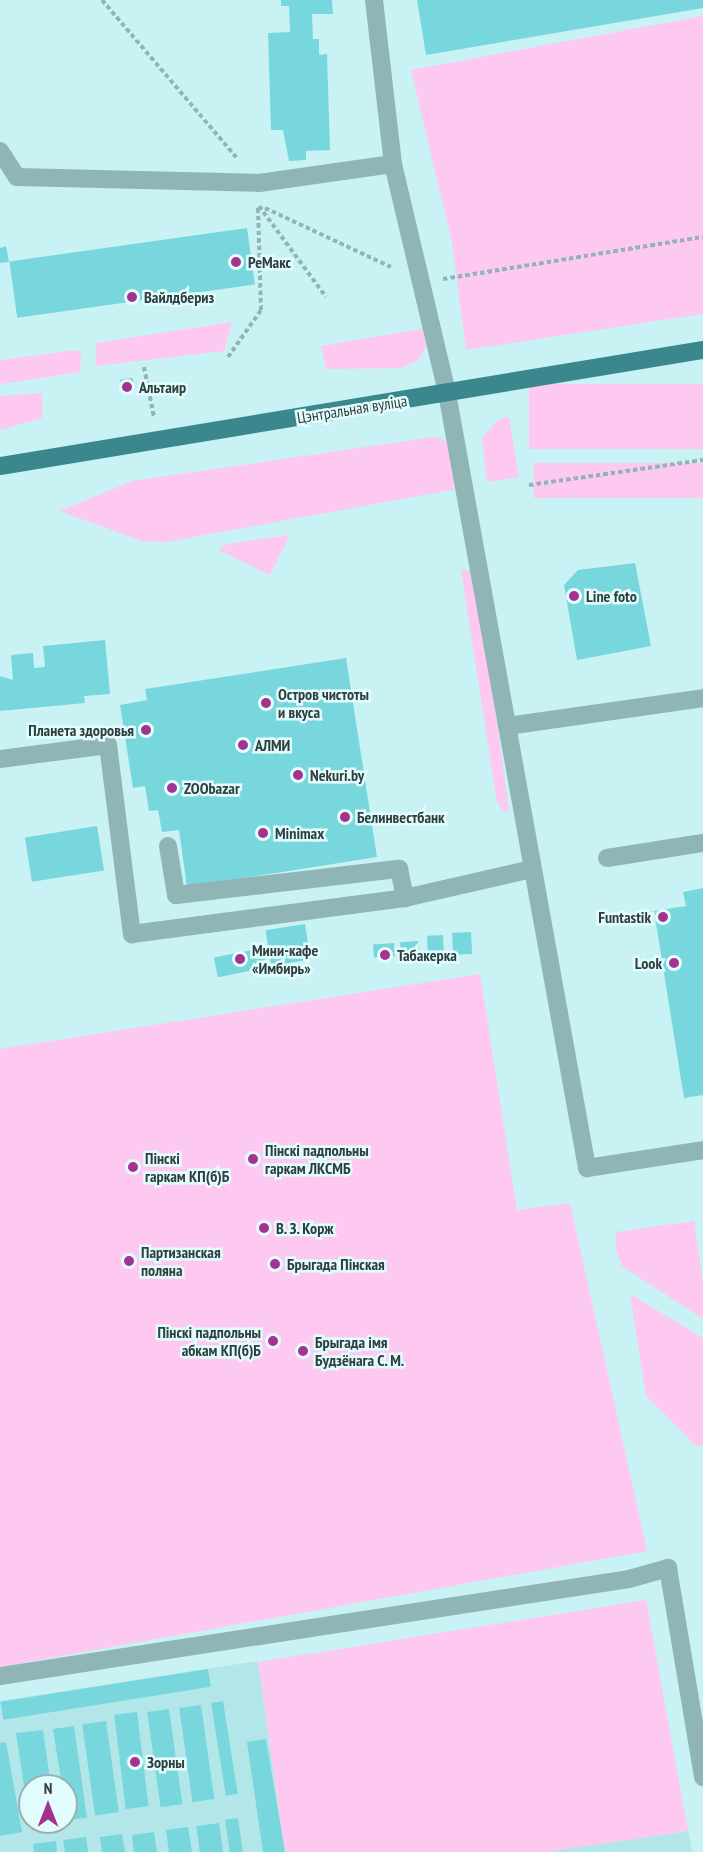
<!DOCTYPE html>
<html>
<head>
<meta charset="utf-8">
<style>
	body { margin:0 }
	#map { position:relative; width:703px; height:1852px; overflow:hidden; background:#c9f2f5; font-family:"PT Sans Narrow",sans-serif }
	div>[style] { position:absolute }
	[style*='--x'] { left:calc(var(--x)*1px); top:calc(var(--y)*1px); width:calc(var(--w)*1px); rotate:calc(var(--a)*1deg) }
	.built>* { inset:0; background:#b3e6e9 }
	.green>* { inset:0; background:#fdc9f1; transform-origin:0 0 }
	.building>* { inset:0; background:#78d7dc; transform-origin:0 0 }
	.path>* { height:4px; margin-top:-2px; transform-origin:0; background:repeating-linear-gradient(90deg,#93b4b6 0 4.5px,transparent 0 7.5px) }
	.minor>* { height:18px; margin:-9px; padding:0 9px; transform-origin:9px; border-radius:9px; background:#90b5b7 }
	.major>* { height:18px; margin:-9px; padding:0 9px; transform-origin:9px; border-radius:9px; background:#3a888d }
	.dots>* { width:16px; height:16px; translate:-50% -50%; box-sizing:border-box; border:3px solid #e3fcfd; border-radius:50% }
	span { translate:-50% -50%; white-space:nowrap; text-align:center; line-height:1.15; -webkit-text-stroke:5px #e3fcfd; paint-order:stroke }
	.poi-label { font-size:16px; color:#2f3f40; font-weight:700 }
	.left { translate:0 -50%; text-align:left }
	.right { translate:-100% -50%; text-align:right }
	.street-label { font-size:16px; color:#2f3f40 }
	.north { position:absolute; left:18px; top:1774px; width:60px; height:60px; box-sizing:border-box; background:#e3fcfd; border:2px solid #9bb0b1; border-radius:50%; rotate:0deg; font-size:16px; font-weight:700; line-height:24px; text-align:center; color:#2f3f40 }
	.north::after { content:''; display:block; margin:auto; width:21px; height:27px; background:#a23391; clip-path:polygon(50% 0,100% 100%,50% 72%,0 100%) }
</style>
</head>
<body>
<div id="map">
	<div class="built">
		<div style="clip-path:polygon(evenodd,258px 1661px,285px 1852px,0 1852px,0 1701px,258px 1661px,30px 1786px,66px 1786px,66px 1822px,30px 1822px,30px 1786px)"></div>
		<div style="clip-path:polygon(688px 1831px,692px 1852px,544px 1852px)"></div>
	</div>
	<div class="green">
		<div style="clip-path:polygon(703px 16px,703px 314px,466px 350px,452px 242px,411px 70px)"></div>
		<div style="clip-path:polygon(232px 322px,224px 351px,96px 366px,96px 343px)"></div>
		<div style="clip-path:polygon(426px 328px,427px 345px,418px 360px,401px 368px,326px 369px,321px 346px)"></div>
		<div style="clip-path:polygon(77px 350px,81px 352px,80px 372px,0 384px,0 360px)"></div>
		<div style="left:703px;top:384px;width:65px;height:174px;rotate:90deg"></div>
		<div style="clip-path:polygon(42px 393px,42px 418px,0 430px,0 396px)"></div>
		<div style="clip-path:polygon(509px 417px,519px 477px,487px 482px,482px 438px,500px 418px)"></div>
		<div style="clip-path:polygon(434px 437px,445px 440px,454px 452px,462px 488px,166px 542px,142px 541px,60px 511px,132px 481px)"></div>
		<div style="left:703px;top:463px;width:35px;height:169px;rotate:90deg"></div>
		<div style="clip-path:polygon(290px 535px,270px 575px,219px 550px,226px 544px)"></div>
		<div style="clip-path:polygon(461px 570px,476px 571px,509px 810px,505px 813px,497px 802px)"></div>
		<div style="clip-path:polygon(480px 974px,517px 1210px,570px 1203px,647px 1551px,0 1667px,0 1049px)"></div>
		<div style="clip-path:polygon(694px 1221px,703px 1282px,703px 1319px,622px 1266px,616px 1251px,616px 1232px)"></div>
		<div style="clip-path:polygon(630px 1294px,703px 1338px,703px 1445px,696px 1446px,646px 1396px)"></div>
		<div style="clip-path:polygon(646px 1600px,688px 1831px,544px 1852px,285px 1852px,258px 1662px)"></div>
	</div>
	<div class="building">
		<div style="clip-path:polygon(281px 0,332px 0,333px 14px,312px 14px,313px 39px,319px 39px,319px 55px,327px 54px,330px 150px,306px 151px,306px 160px,289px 161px,283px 130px,271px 130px,268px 33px,290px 32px,289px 6px,281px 6px)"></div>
		<div style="clip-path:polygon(417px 0,703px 0,703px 8px,426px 55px)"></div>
		<div style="left:247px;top:228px;width:57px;height:240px;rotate:82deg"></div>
		<div style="clip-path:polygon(6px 246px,9px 262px,0 263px,0 248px)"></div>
		<div style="left:133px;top:378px;width:11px;height:13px;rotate:85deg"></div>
		<div style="clip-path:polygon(635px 563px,651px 646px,577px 660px,564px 585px,578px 570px)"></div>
		<div style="clip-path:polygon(105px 640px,110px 694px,84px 696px,85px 703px,0 711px,0 676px,13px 680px,11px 655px,33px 653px,34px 668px,45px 667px,43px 646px)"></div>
		<div style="clip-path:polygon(346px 658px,377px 857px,187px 887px,179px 830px,162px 832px,158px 810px,149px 811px,145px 786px,133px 788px,120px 705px,147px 700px,145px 689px)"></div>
		<div style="left:97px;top:826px;width:45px;height:73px;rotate:81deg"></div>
		<div style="clip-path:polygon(703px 888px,703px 1095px,684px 1098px,654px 911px,686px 906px,683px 892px)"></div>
		<div style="left:305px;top:924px;width:36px;height:40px;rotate:81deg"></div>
		<div style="left:471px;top:932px;width:22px;height:19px;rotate:87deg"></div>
		<div style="left:443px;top:935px;width:17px;height:16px;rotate:87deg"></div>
		<div style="left:418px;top:941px;width:14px;height:18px;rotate:86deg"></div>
		<div style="left:394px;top:943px;width:13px;height:21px;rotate:86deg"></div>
		<div style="left:263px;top:948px;width:20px;height:50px;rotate:79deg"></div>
		<div style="left:208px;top:1669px;width:18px;height:210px;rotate:81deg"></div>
		<div style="left:223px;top:1701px;width:94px;height:12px;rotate:81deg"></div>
		<div style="left:201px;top:1705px;width:95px;height:22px;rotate:82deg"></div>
		<div style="left:169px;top:1709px;width:96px;height:22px;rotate:82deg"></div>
		<div style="left:137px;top:1712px;width:95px;height:23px;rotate:83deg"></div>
		<div style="left:106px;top:1721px;width:92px;height:24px;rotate:82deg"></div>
		<div style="clip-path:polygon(74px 1726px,87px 1818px,66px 1820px,66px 1786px,62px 1786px,53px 1729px)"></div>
		<div style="clip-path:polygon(43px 1730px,51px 1786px,30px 1786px,29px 1818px,16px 1733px)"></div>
		<div style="clip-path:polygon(266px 1739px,285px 1852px,263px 1852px,247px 1742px)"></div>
		<div style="clip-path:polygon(6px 1742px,22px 1832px,0 1836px,0 1743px)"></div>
		<div style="left:238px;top:1818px;width:34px;height:13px;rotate:82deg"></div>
		<div style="left:219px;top:1823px;width:29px;height:23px;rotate:82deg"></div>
		<div style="clip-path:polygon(188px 1827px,192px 1852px,169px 1852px,166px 1830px)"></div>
		<div style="clip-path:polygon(154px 1832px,157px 1852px,134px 1852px,132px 1835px)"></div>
		<div style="clip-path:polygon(122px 1834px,125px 1852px,102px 1852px,100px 1837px)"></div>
		<div style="clip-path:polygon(86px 1837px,88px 1852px,65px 1852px,63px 1840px)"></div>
		<div style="clip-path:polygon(56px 1841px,57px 1852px,34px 1852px,33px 1844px)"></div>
	</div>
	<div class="path">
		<div style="--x:102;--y:0;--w:209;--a:49.5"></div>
		<div style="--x:259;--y:206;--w:113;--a:53.6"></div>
		<div style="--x:265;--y:208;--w:139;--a:25.1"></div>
		<div style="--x:443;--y:279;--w:263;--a:-9.2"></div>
		<div style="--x:228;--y:357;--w:57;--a:-54.9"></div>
		<div style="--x:261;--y:310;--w:103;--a:-91.7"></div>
		<div style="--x:144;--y:367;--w:51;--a:78.7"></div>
		<div style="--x:529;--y:485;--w:176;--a:-8.2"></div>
	</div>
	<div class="minor">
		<div style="--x:374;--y:0;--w:165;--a:83.4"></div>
		<div style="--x:0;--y:151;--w:31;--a:57"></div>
		<div style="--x:17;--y:177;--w:242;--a:1.4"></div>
		<div style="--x:259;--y:183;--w:135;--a:-8.1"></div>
		<div style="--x:393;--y:164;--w:235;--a:76.7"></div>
		<div style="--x:447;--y:393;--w:788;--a:79.76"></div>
		<div style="--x:587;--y:1168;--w:117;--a:-8.8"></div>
		<div style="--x:507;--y:726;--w:198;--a:-8.1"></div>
		<div style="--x:0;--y:759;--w:109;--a:-7.4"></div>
		<div style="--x:108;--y:745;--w:191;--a:82.8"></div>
		<div style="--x:132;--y:934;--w:275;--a:-7.5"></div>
		<div style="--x:405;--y:898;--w:130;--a:-12.9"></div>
		<div style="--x:168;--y:846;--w:50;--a:80.7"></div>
		<div style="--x:176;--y:895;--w:225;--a:-6.7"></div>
		<div style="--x:399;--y:869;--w:30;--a:78"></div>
		<div style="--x:607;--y:858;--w:97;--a:-8.9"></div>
		<div style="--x:0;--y:1676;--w:636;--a:-8.77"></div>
		<div style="--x:629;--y:1579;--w:41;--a:-15.8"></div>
		<div style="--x:668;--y:1568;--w:212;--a:80.5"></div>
	</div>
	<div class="major">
		<div style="--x:0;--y:466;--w:713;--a:-9.37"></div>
	</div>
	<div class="dots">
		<div style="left:236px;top:262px;background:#a23391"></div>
		<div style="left:132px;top:297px;background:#a23391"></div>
		<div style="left:127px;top:387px;background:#a23391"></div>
		<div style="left:574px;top:596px;background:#a23391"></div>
		<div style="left:266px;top:703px;background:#a23391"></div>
		<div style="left:146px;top:730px;background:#a23391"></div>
		<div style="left:243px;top:745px;background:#a23391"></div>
		<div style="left:298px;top:775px;background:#a23391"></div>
		<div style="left:172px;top:788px;background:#a23391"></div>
		<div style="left:345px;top:817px;background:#a23391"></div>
		<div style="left:263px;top:833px;background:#a23391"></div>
		<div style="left:663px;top:917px;background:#a23391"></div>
		<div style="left:385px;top:955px;background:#a23391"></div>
		<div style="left:240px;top:959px;background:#a23391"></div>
		<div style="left:674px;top:963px;background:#a23391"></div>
		<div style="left:253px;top:1159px;background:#a23391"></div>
		<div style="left:133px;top:1167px;background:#a23391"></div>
		<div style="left:264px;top:1228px;background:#a23391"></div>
		<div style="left:129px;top:1261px;background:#a23391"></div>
		<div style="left:275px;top:1264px;background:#a23391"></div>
		<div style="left:273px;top:1341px;background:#a23391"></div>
		<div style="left:303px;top:1351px;background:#a23391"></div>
		<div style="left:135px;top:1762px;background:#a23391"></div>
	</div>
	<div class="poi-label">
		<span class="left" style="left:248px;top:262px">РеМакс</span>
		<span class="left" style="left:144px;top:297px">Вайлдбериз</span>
		<span class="left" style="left:139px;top:387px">Альтаир</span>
		<span class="left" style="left:586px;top:596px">Line foto</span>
		<span class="left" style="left:278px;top:703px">Остров чистоты<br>и вкуса</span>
		<span class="right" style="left:134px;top:730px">Планета здоровья</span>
		<span class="left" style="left:255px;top:745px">АЛМИ</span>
		<span class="left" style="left:310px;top:775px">Nekuri.by</span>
		<span class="left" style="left:184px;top:788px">ZOObazar</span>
		<span class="left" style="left:357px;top:817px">Белинвестбанк</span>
		<span class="left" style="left:275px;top:833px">Minimax</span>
		<span class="right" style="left:651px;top:917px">Funtastik</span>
		<span class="left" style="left:252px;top:959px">Мини-кафе<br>«Имбирь»</span>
		<span class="left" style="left:397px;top:955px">Табакерка</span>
		<span class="right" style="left:662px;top:963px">Look</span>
		<span class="left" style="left:265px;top:1159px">Пінскі падпольны<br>гаркам ЛКСМБ</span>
		<span class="left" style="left:145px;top:1167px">Пінскі<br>гаркам КП(б)Б</span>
		<span class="left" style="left:276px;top:1228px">В. З. Корж</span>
		<span class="left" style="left:141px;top:1261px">Партизанская<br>поляна</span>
		<span class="left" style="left:287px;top:1264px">Брыгада Пінская</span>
		<span class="right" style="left:261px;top:1341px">Пінскі падпольны<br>абкам КП(б)Б</span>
		<span class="left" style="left:315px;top:1351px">Брыгада імя<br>Будзёнага С. М.</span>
		<span class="left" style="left:147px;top:1762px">Зорны</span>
	</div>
	<div class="street-label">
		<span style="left:352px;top:409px;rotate:-9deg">Цэнтральная вуліца</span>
	</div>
	<div class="north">N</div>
</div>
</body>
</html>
